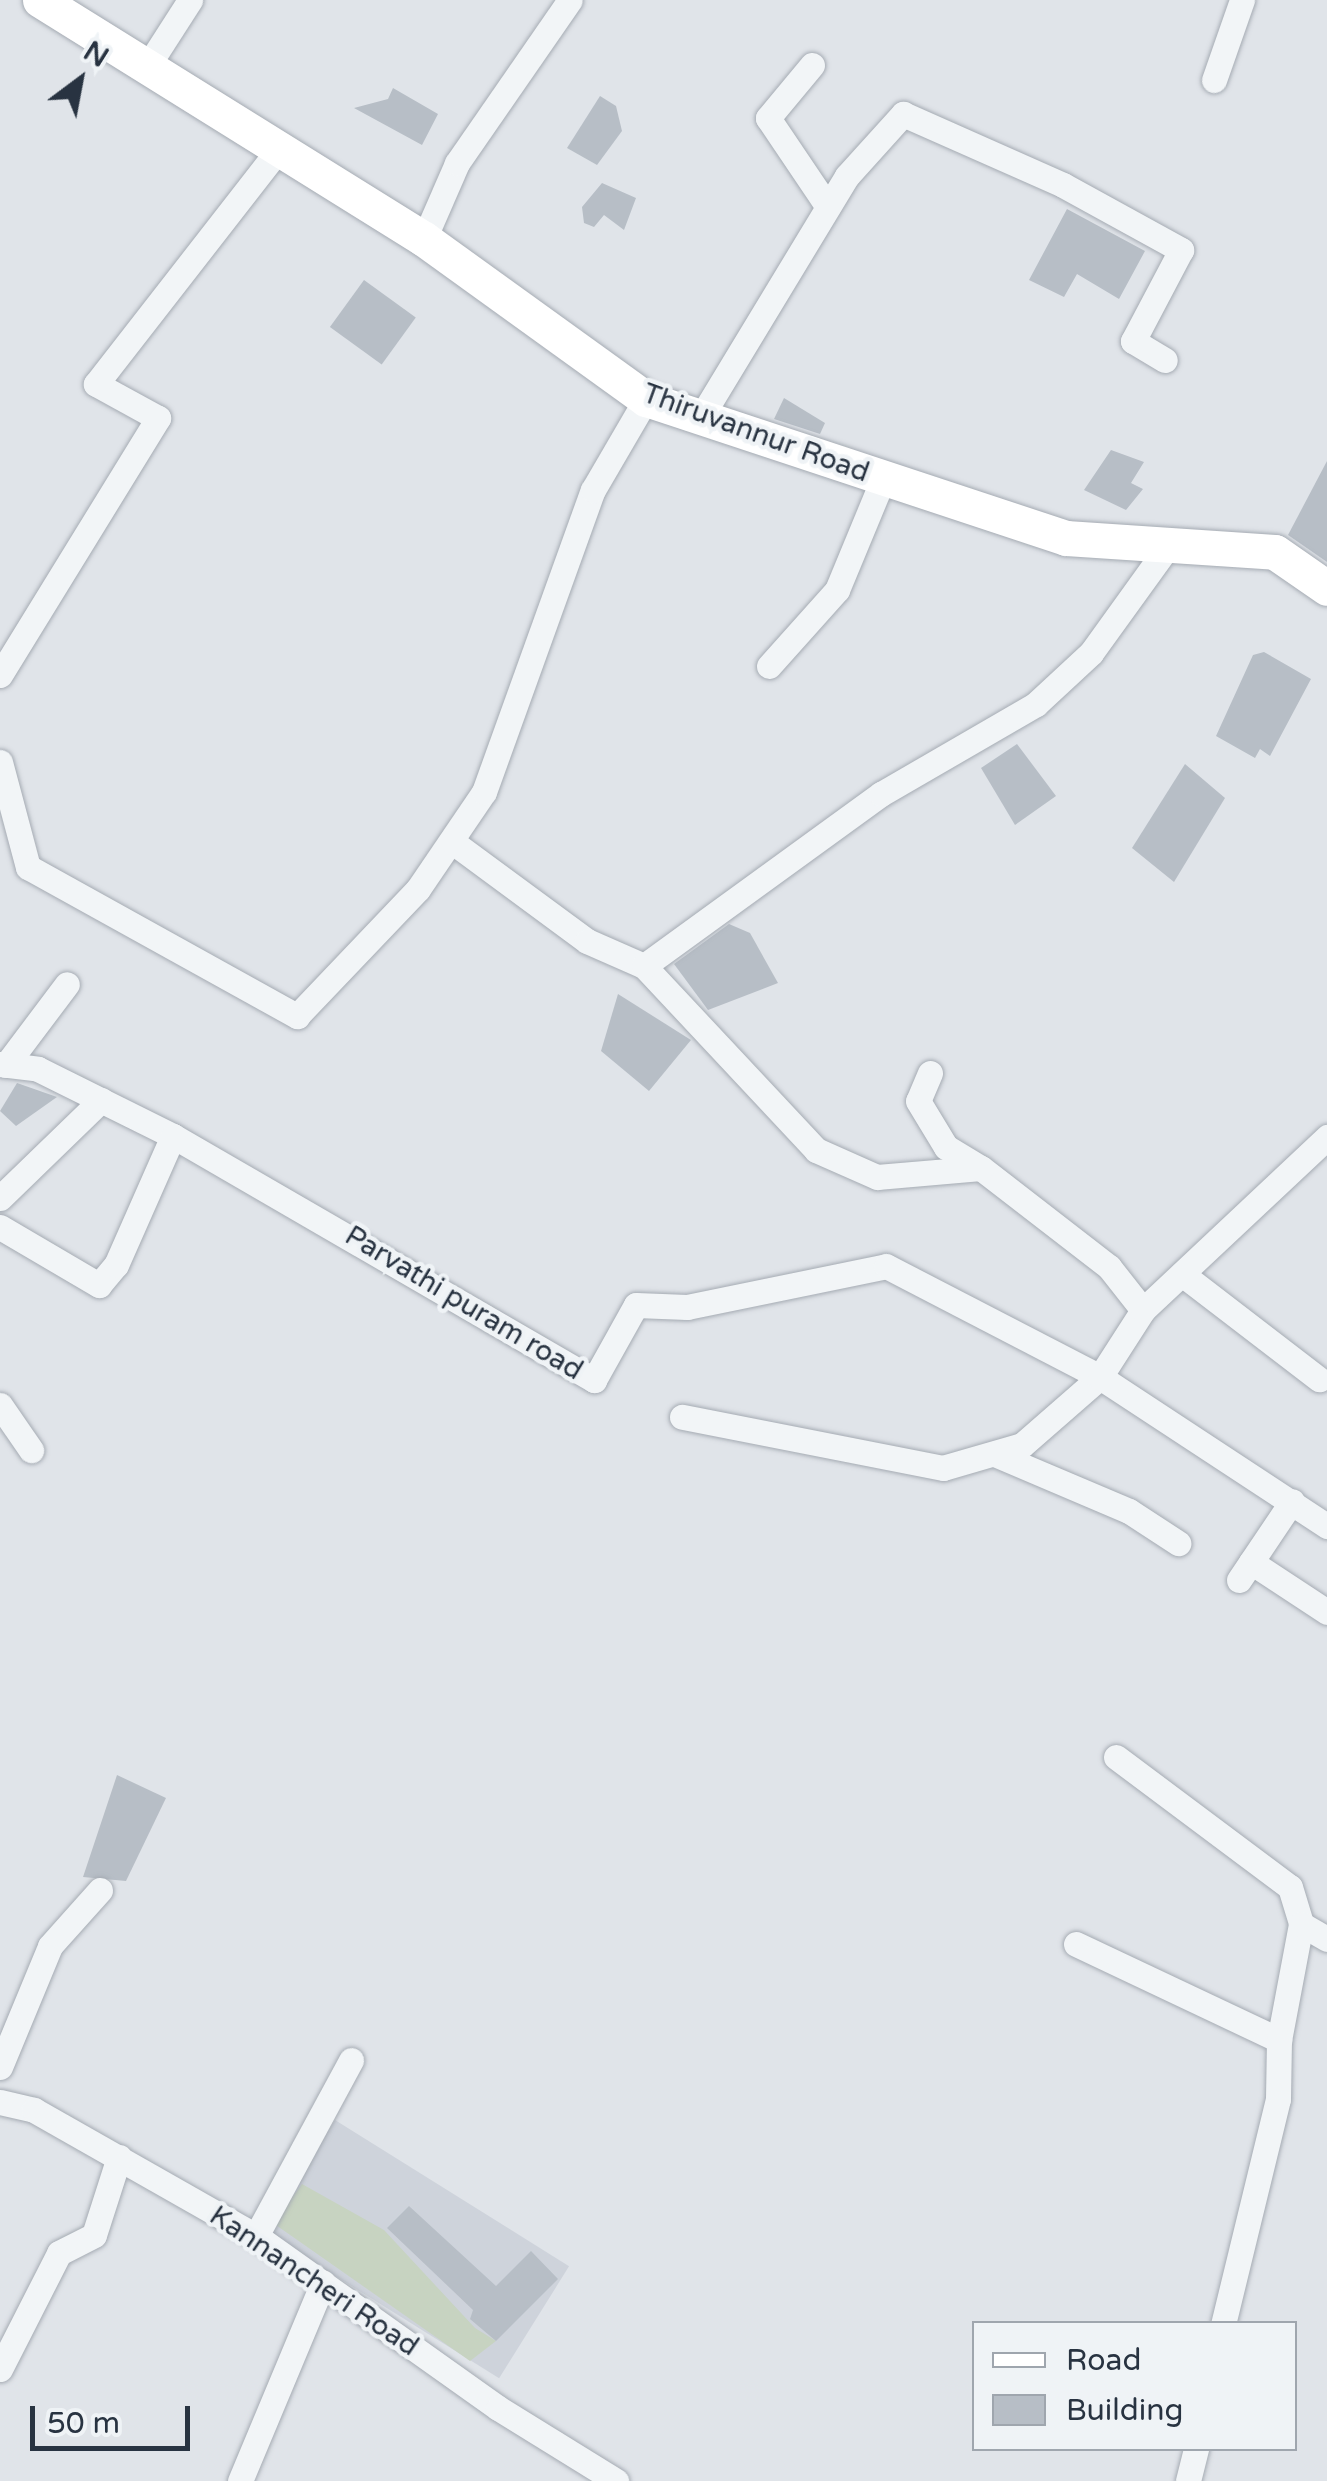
<!DOCTYPE html>
<html>
<head>
<meta charset="utf-8">
<style>
	body { margin:0 }
	#map { position:relative; width:1327px; height:2481px; overflow:hidden; background:#e0e4e9; font-family:"Varela Round",sans-serif }
	div>[style] { position:absolute }
	[style*='--x'] { left:calc(var(--x)*1px); top:calc(var(--y)*1px); width:calc(var(--w)*1px); rotate:calc(var(--a)*1deg) }
	.built>* { inset:0; background:#ced3db; transform-origin:0 0 }
	.green>* { inset:0; background:#c7d3c1 }
	.building>* { inset:0; background:#b7bec6; transform-origin:0 0 }
	.roads { filter:drop-shadow(0 0 2px #a5abb3) drop-shadow(0 0 2px #a5abb3) }
	.street>* { height:25px; margin:-12.5px; padding:0 12.5px; transform-origin:12.5px; border-radius:12.5px; background:#f2f5f7 }
	.secondary>* { height:35px; margin:-17.5px; padding:0 17.5px; transform-origin:17.5px; border-radius:17.5px; background:#fff }
	span { translate:-50% -50%; white-space:nowrap; text-align:center; line-height:1.15; -webkit-text-stroke:9px #eff3f6; paint-order:stroke }
	.street-label { font-size:28px; color:#283341 }
	.legend { position:absolute; left:972px; top:2321px; width:325px; height:130px; box-sizing:border-box; background:#eff3f6; border:2px solid #9fa6ae; margin:0; padding:12px 18px; list-style:none; font-size:30px; color:#283341 }
	.legend li { display:flex; align-items:center; gap:20px; height:50px }
	.legend b { width:50px; border:2px solid #9fa6ae }
	.north { position:absolute; left:30px; top:30px; width:100px; height:100px; -webkit-text-stroke:8px #eff3f6; paint-order:stroke; rotate:32deg; font-size:28px; font-weight:700; line-height:40px; text-align:center; color:#283341 }
	.north::after { content:''; display:block; margin:auto; width:35px; height:45px; background:#283341; clip-path:polygon(50% 0,100% 100%,50% 72%,0 100%) }
	.scale { position:absolute; left:30px; top:2406px; width:160px; height:45px; box-sizing:border-box; border:5px solid #283341; border-top:0; padding-left:12px; font-size:30px; line-height:35px; white-space:nowrap; color:#283341; -webkit-text-stroke:8px #eff3f6; paint-order:stroke }
</style>
</head>
<body>
<div id="map">
	<div class="built">
		<div style="left:335px;top:2120px;width:276px;height:132px;rotate:32deg"></div>
	</div>
	<div class="green">
		<div style="clip-path:polygon(302px 2184px,384px 2230px,475px 2328px,496px 2341px,470px 2361px,273px 2223px)"></div>
	</div>
	<div class="building">
		<div style="clip-path:polygon(393px 88px,438px 114px,422px 145px,354px 108px,388px 99px)"></div>
		<div style="clip-path:polygon(600px 96px,616px 106px,622px 131px,597px 165px,567px 148px)"></div>
		<div style="clip-path:polygon(602px 183px,636px 198px,624px 230px,604px 215px,594px 227px,584px 223px,582px 207px)"></div>
		<div style="clip-path:polygon(1067px 209px,1145px 251px,1119px 299px,1077px 274px,1064px 297px,1029px 280px)"></div>
		<div style="left:364px;top:280px;width:64px;height:58px;rotate:36deg"></div>
		<div style="clip-path:polygon(784px 398px,825px 423px,820px 434px,774px 419px)"></div>
		<div style="clip-path:polygon(1111px 450px,1144px 462px,1131px 483px,1143px 489px,1126px 510px,1084px 490px)"></div>
		<div style="clip-path:polygon(1327px 461px,1327px 562px,1288px 535px)"></div>
		<div style="clip-path:polygon(1264px 652px,1311px 679px,1270px 756px,1260px 749px,1255px 758px,1216px 736px,1253px 655px)"></div>
		<div style="clip-path:polygon(1017px 744px,1056px 796px,1015px 825px,981px 768px)"></div>
		<div style="clip-path:polygon(1185px 764px,1225px 798px,1174px 882px,1132px 848px)"></div>
		<div style="clip-path:polygon(729px 924px,750px 933px,778px 983px,708px 1010px,674px 964px)"></div>
		<div style="clip-path:polygon(618px 994px,691px 1040px,649px 1091px,601px 1051px)"></div>
		<div style="clip-path:polygon(17px 1083px,57px 1097px,16px 1126px,0 1111px)"></div>
		<div style="clip-path:polygon(117px 1775px,166px 1798px,126px 1881px,83px 1877px)"></div>
		<div style="clip-path:polygon(409px 2206px,496px 2286px,531px 2251px,558px 2279px,496px 2341px,470px 2319px,473px 2310px,387px 2228px)"></div>
	</div>
	<div class="roads">
		<div class="street">
			<div style="--x:812;--y:65;--w:69;--a:129.7"></div>
			<div style="--x:768;--y:118;--w:107;--a:56"></div>
			<div style="--x:147;--y:67;--w:80;--a:-57.3"></div>
			<div style="--x:1214;--y:80;--w:85;--a:-70.7"></div>
			<div style="--x:424;--y:239;--w:83;--a:-66.5"></div>
			<div style="--x:457;--y:163;--w:198;--a:-55.3"></div>
			<div style="--x:701;--y:417;--w:282;--a:-58.8"></div>
			<div style="--x:847;--y:176;--w:84;--a:-47.9"></div>
			<div style="--x:903;--y:114;--w:175;--a:23.9"></div>
			<div style="--x:1063;--y:185;--w:135;--a:28.8"></div>
			<div style="--x:1181;--y:250;--w:103;--a:117.8"></div>
			<div style="--x:1133;--y:341;--w:37;--a:31"></div>
			<div style="--x:769;--y:666;--w:102;--a:-48.2"></div>
			<div style="--x:837;--y:590;--w:120;--a:-67.5"></div>
			<div style="--x:0;--y:675;--w:302;--a:-58.4"></div>
			<div style="--x:158;--y:418;--w:71;--a:-151.3"></div>
			<div style="--x:96;--y:384;--w:296;--a:-52.1"></div>
			<div style="--x:0;--y:762;--w:109;--a:75.1"></div>
			<div style="--x:28;--y:867;--w:308;--a:29"></div>
			<div style="--x:297;--y:1016;--w:175;--a:-46.4"></div>
			<div style="--x:418;--y:889;--w:117;--a:-55.8"></div>
			<div style="--x:484;--y:792;--w:321;--a:-70.2"></div>
			<div style="--x:593;--y:490;--w:105;--a:-59.8"></div>
			<div style="--x:454;--y:843;--w:165;--a:36.4"></div>
			<div style="--x:587;--y:941;--w:62;--a:23.7"></div>
			<div style="--x:644;--y:966;--w:252;--a:46.9"></div>
			<div style="--x:816;--y:1150;--w:67;--a:23.9"></div>
			<div style="--x:877;--y:1177;--w:104;--a:-4.9"></div>
			<div style="--x:981;--y:1168;--w:162;--a:37.7"></div>
			<div style="--x:1109;--y:1267;--w:55;--a:51.7"></div>
			<div style="--x:1143;--y:1310;--w:80;--a:122.7"></div>
			<div style="--x:1100;--y:1377;--w:103;--a:138.9"></div>
			<div style="--x:1022;--y:1445;--w:82;--a:163.8"></div>
			<div style="--x:943;--y:1468;--w:266;--a:-168.9"></div>
			<div style="--x:644;--y:966;--w:293;--a:-36"></div>
			<div style="--x:881;--y:794;--w:179;--a:-30.1"></div>
			<div style="--x:1036;--y:704;--w:75;--a:-42.8"></div>
			<div style="--x:1091;--y:653;--w:128;--a:-54.2"></div>
			<div style="--x:0;--y:1064;--w:38;--a:7"></div>
			<div style="--x:38;--y:1069;--w:151;--a:26.4"></div>
			<div style="--x:173;--y:1136;--w:487;--a:30.1"></div>
			<div style="--x:594;--y:1380;--w:86;--a:-60.8"></div>
			<div style="--x:636;--y:1305;--w:51;--a:2.2"></div>
			<div style="--x:687;--y:1307;--w:203;--a:-11.6"></div>
			<div style="--x:886;--y:1266;--w:241;--a:27.4"></div>
			<div style="--x:1100;--y:1377;--w:272;--a:33.3"></div>
			<div style="--x:6;--y:1065;--w:101;--a:-53"></div>
			<div style="--x:930;--y:1073;--w:30;--a:113"></div>
			<div style="--x:918;--y:1101;--w:54;--a:58.7"></div>
			<div style="--x:946;--y:1147;--w:41;--a:31"></div>
			<div style="--x:0;--y:1198;--w:141;--a:-44.1"></div>
			<div style="--x:0;--y:1227;--w:115;--a:30.4"></div>
			<div style="--x:99;--y:1285;--w:26;--a:-50"></div>
			<div style="--x:116;--y:1265;--w:141;--a:-66.2"></div>
			<div style="--x:1182;--y:1274;--w:173;--a:37.5"></div>
			<div style="--x:1143;--y:1310;--w:253;--a:-43.2"></div>
			<div style="--x:0;--y:1405;--w:55;--a:55.4"></div>
			<div style="--x:997;--y:1455;--w:143;--a:23"></div>
			<div style="--x:1129;--y:1511;--w:59;--a:33.1"></div>
			<div style="--x:1251;--y:1562;--w:91;--a:33.3"></div>
			<div style="--x:1239;--y:1580;--w:95;--a:-56.1"></div>
			<div style="--x:1116;--y:1757;--w:217;--a:36.8"></div>
			<div style="--x:1290;--y:1887;--w:39;--a:73"></div>
			<div style="--x:1301;--y:1924;--w:118;--a:100.7"></div>
			<div style="--x:1301;--y:1924;--w:30;--a:30"></div>
			<div style="--x:1076;--y:1944;--w:225;--a:25.3"></div>
			<div style="--x:1279;--y:2040;--w:59;--a:91"></div>
			<div style="--x:1278;--y:2099;--w:232;--a:103.7"></div>
			<div style="--x:0;--y:2067;--w:131;--a:-67.5"></div>
			<div style="--x:50;--y:1946;--w:75;--a:-48.2"></div>
			<div style="--x:0;--y:2102;--w:35;--a:13"></div>
			<div style="--x:34;--y:2110;--w:255;--a:29.6"></div>
			<div style="--x:256;--y:2236;--w:297;--a:35.4"></div>
			<div style="--x:498;--y:2408;--w:139;--a:31.7"></div>
			<div style="--x:256;--y:2236;--w:200;--a:-61.6"></div>
			<div style="--x:0;--y:2369;--w:130;--a:-63"></div>
			<div style="--x:59;--y:2253;--w:39;--a:-27"></div>
			<div style="--x:94;--y:2235;--w:82;--a:-72.2"></div>
			<div style="--x:240;--y:2481;--w:215;--a:-67.3"></div>
			<div style="--x:1188;--y:2481;--w:34;--a:-76"></div>
		</div>
		<div class="secondary">
			<div style="--x:40;--y:0;--w:452;--a:31.9"></div>
			<div style="--x:424;--y:239;--w:274;--a:35.8"></div>
			<div style="--x:646;--y:399;--w:442;--a:18.3"></div>
			<div style="--x:1066;--y:538;--w:209;--a:3.8"></div>
			<div style="--x:1275;--y:552;--w:63;--a:34.7"></div>
		</div>
	</div>
	<div class="street-label">
		<span style="left:756px;top:433px;rotate:20deg">Thiruvannur Road</span>
		<span style="left:464px;top:1303px;rotate:31deg">Parvathi puram road</span>
		<span style="left:314px;top:2281px;rotate:34deg">Kannancheri Road</span>
	</div>
	<ul class="legend">
	<li><b style="height:12px;background:#fff"></b>Road</li>
	<li><b style="height:28px;background:#b7bec6"></b>Building</li>
	</ul>
	<div class="north">N</div>
	<div class="scale">50 m</div>
</div>
</body>
</html>
